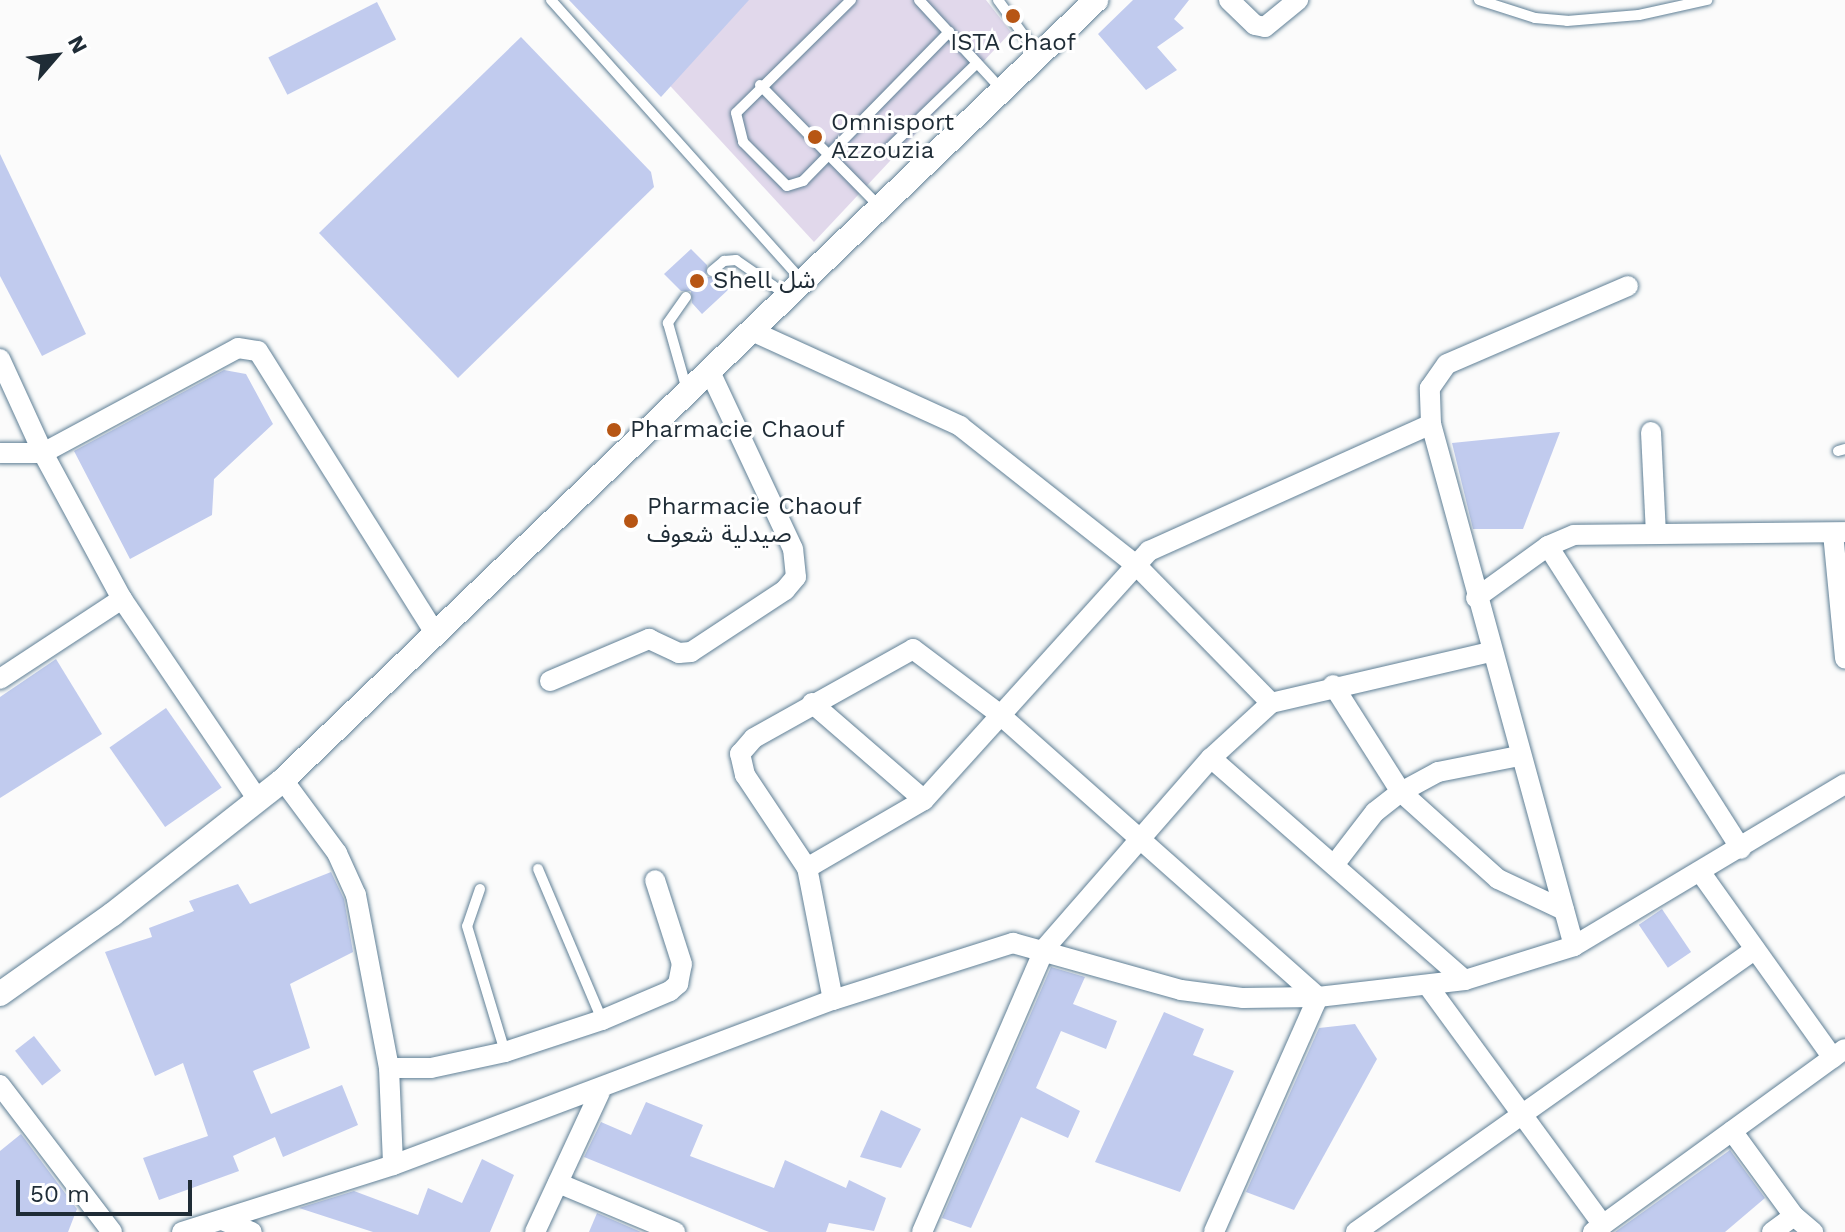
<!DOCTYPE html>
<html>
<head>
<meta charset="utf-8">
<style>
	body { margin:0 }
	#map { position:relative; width:1845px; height:1232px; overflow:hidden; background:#fbfbfb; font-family:"Work Sans","Noto Sans Arabic",sans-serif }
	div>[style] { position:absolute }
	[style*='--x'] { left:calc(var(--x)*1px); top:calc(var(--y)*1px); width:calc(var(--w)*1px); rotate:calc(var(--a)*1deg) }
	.green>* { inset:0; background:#e1d8eb }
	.building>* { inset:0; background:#c1cbee; transform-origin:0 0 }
	.roads { filter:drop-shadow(0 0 2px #608096) drop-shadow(0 0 2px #608096) }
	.service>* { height:10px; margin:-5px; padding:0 5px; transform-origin:5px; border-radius:5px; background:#fff }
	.minor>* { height:20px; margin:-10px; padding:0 10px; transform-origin:10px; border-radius:10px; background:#fff }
	.tertiary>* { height:24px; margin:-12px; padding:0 12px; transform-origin:12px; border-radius:12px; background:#fff }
	.dots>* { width:22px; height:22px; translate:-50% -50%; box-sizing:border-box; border:4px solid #fff; border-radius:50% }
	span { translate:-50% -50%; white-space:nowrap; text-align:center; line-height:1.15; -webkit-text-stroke:6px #fff; paint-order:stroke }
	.poi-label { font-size:24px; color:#1f2c36 }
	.left { translate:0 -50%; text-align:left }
	.north { position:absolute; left:16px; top:16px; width:80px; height:80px; -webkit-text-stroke:6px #fff; paint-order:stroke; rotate:62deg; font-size:22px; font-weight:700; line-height:32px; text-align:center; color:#1f2c36 }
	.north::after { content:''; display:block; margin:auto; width:28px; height:36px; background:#1f2c36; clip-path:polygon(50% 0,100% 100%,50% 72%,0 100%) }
	.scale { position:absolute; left:16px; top:1180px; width:176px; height:36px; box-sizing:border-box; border:4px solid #1f2c36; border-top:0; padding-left:10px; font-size:24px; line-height:28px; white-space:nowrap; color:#1f2c36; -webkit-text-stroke:6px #fff; paint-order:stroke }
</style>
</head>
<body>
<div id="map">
	<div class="green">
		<div style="clip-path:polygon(591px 0,986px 0,1011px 32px,814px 242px)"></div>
	</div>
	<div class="building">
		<div style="clip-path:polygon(569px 0,749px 0,661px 97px)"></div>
		<div style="clip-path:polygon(1133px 0,1189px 0,1174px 19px,1184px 28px,1157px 47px,1177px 70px,1146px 90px,1098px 34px)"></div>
		<div style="left:377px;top:2px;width:42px;height:122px;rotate:63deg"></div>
		<div style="clip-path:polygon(521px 37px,651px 172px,654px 187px,458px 378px,319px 233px)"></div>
		<div style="clip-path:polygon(0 154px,86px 334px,42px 356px,0 276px)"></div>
		<div style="clip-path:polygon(691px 249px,707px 265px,706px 277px,718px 277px,729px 289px,702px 314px,692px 303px,691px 291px,681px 291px,664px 274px)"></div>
		<div style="clip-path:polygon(224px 370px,246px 374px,273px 424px,214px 479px,212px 515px,130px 559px,74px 451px)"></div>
		<div style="clip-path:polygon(1560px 432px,1523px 529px,1473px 529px,1452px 443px)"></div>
		<div style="clip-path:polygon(56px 659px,102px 734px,0 798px,0 697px)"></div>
		<div style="left:166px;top:708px;width:97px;height:69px;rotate:55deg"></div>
		<div style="clip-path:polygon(331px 872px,344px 899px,353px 952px,290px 984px,310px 1048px,253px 1071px,271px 1114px,342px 1085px,358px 1125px,283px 1157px,275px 1137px,233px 1156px,239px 1171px,159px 1200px,143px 1158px,208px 1136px,183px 1063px,155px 1076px,105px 952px,152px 937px,149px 928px,194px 911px,189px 901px,238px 884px,250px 904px)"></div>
		<div style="left:1662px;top:909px;width:52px;height:28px;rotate:56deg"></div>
		<div style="clip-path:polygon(1051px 967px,1085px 977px,1073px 1004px,1117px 1021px,1106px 1049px,1061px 1031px,1036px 1088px,1080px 1111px,1068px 1138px,1021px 1117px,971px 1228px,942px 1218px)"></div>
		<div style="clip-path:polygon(1164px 1012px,1204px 1029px,1193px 1055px,1234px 1071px,1180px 1192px,1095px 1162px)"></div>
		<div style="clip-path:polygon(1355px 1024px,1377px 1059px,1294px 1210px,1246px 1192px,1319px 1028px)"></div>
		<div style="left:34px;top:1036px;width:44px;height:24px;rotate:52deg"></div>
		<div style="clip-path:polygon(646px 1102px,703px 1125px,690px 1156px,774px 1188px,785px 1160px,846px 1188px,849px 1180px,886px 1198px,874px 1231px,829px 1223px,826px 1232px,769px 1232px,584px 1157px,601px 1122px,631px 1135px)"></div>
		<div style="clip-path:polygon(881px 1110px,921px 1129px,901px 1168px,860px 1157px)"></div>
		<div style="clip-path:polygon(21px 1134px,77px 1209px,68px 1232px,0 1232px,0 1151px)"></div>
		<div style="clip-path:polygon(1730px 1150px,1765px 1198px,1725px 1232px,1615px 1232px)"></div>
		<div style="clip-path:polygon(482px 1159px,514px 1175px,490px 1232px,373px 1232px,299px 1208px,354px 1191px,418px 1215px,428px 1188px,462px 1203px)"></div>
		<div style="clip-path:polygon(597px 1213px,641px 1232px,589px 1232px)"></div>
	</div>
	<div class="roads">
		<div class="service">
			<div style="--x:551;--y:0;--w:378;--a:48.2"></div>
			<div style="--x:851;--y:0;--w:161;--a:135.5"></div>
			<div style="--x:736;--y:113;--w:30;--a:76"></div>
			<div style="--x:743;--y:142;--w:62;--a:45"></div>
			<div style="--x:787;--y:186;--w:17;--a:-17"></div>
			<div style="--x:803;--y:181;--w:209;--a:-45.6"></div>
			<div style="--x:919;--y:0;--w:122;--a:47.3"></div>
			<div style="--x:998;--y:0;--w:68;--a:54"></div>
			<div style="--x:1479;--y:0;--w:59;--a:17.8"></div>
			<div style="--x:1535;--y:18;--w:32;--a:5"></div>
			<div style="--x:1567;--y:21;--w:72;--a:-4.8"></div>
			<div style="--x:1639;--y:15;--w:70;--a:-12.4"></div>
			<div style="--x:760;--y:85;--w:170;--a:45.5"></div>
			<div style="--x:887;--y:150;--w:125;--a:-44"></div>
			<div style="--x:712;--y:271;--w:16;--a:-40"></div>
			<div style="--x:724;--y:261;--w:12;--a:-5"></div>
			<div style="--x:736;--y:260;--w:63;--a:34.7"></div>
			<div style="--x:686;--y:297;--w:32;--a:125"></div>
			<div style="--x:668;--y:323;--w:70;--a:74.2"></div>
			<div style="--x:1838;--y:451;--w:7;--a:-16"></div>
			<div style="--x:538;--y:869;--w:164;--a:67"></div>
			<div style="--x:480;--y:889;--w:39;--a:109"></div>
			<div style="--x:467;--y:926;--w:132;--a:73.2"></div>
		</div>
		<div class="minor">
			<div style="--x:1229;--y:0;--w:36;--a:44"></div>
			<div style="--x:1255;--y:25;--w:10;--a:11"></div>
			<div style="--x:1265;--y:27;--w:43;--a:-39.3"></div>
			<div style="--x:752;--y:331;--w:229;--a:24.5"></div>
			<div style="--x:960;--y:426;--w:223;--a:38.3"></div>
			<div style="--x:1135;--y:564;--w:194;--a:45.6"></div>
			<div style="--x:0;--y:359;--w:103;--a:65.4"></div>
			<div style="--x:43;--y:453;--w:166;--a:61.6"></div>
			<div style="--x:122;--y:599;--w:244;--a:55.9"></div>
			<div style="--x:1651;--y:432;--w:102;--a:87.2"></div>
			<div style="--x:0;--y:453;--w:43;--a:0"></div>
			<div style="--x:43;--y:453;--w:221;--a:-28.3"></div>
			<div style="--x:238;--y:348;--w:20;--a:9"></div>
			<div style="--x:258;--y:351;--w:335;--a:57.9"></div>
			<div style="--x:1833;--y:533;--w:126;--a:84.5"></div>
			<div style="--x:1548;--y:546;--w:359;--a:57.5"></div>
			<div style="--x:1476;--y:598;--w:89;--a:-35.8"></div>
			<div style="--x:1548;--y:546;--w:28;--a:-23"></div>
			<div style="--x:1574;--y:535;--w:271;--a:-0.6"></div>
			<div style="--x:0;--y:679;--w:146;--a:-33.3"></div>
			<div style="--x:550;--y:681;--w:108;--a:-23"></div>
			<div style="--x:649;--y:639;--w:33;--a:25"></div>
			<div style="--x:679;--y:653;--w:12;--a:-5"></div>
			<div style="--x:691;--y:652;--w:113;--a:-33.4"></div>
			<div style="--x:785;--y:590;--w:17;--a:-50"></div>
			<div style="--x:796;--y:577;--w:28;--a:-96"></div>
			<div style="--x:793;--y:549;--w:195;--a:-115.1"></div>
			<div style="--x:1333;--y:685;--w:127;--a:57.6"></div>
			<div style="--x:1401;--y:792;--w:130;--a:41.9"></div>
			<div style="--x:1498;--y:879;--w:73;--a:25.2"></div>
			<div style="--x:812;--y:703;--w:148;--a:40.9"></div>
			<div style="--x:1211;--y:758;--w:337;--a:41.2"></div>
			<div style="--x:283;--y:780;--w:91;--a:53.5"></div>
			<div style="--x:337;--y:853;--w:46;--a:65.7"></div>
			<div style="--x:356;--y:895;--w:176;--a:79.2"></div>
			<div style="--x:389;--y:1068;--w:97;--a:87.6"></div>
			<div style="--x:1334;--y:865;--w:67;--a:-52.3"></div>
			<div style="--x:1375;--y:812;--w:33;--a:-38"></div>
			<div style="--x:1401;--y:792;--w:42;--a:-28.4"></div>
			<div style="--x:1438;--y:772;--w:83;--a:-11.2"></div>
			<div style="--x:807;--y:868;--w:135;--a:-30.2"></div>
			<div style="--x:924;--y:800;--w:336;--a:-47.9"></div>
			<div style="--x:1149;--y:551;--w:309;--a:-24.2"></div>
			<div style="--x:1701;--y:873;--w:227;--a:54.5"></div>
			<div style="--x:1574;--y:946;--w:541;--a:-105.32"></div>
			<div style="--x:1431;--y:424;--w:36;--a:-92"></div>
			<div style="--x:1430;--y:388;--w:29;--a:-55"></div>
			<div style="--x:1447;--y:364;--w:197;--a:-23.3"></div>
			<div style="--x:1428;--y:986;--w:296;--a:53.8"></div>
			<div style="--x:833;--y:1000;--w:135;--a:-101.1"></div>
			<div style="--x:807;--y:868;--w:112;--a:-123.7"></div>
			<div style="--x:745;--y:775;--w:22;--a:-103"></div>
			<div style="--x:740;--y:754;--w:21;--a:-49"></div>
			<div style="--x:754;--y:738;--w:182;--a:-29.2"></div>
			<div style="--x:913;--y:649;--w:106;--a:37"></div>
			<div style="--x:998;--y:713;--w:428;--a:41.6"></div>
			<div style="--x:1318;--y:997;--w:257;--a:113.9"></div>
			<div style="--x:389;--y:1068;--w:42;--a:0"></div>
			<div style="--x:431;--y:1068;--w:76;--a:-12.2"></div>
			<div style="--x:505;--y:1052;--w:102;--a:-18.3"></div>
			<div style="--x:602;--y:1020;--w:74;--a:-23.1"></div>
			<div style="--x:670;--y:991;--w:11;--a:-41"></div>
			<div style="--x:678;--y:984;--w:20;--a:-79"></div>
			<div style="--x:682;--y:964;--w:88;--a:-107.8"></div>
			<div style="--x:0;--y:1085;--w:185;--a:52.7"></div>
			<div style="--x:1732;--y:1131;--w:105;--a:53.9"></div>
			<div style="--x:1794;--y:1216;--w:25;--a:40"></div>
			<div style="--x:558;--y:1183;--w:127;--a:22.7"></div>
			<div style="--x:222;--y:1220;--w:32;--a:22"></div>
			<div style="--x:182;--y:1232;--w:221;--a:-17.6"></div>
			<div style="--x:393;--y:1165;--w:470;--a:-20.6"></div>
			<div style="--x:833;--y:1000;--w:189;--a:-17.6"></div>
			<div style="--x:1013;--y:943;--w:174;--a:15.6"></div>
			<div style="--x:1181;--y:990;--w:63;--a:7.4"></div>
			<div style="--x:1243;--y:998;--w:75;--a:-0.8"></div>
			<div style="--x:1318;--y:997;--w:148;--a:-6.6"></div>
			<div style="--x:1465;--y:980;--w:114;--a:-17.3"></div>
			<div style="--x:1574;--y:946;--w:316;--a:-30.9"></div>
			<div style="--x:535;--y:1232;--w:154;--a:-65.1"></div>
			<div style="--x:922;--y:1232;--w:309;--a:-66.6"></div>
			<div style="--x:1045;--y:948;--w:252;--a:-48.9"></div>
			<div style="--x:1211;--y:758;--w:81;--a:-42.5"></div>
			<div style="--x:1271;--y:703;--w:226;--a:-13.1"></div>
			<div style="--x:1356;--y:1232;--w:489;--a:-35.3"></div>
			<div style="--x:1593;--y:1232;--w:311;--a:-36"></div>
			<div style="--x:1772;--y:1232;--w:27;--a:-36"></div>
		</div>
		<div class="tertiary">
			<div style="--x:0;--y:994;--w:138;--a:-35.3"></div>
			<div style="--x:113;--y:914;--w:216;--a:-38.2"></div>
			<div style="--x:283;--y:780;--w:1127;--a:-43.81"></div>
		</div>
	</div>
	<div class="dots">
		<div style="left:1013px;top:16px;background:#b75614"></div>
		<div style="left:815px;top:137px;background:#b75614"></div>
		<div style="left:697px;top:281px;background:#b75614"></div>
		<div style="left:614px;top:430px;background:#b75614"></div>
		<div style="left:631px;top:521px;background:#b75614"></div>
	</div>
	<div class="poi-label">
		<span style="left:1013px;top:43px">ISTA Chaof</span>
		<span class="left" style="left:831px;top:137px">Omnisport<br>Azzouzia</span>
		<span class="left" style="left:713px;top:281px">Shell شل</span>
		<span class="left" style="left:630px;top:430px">Pharmacie Chaouf</span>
		<span class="left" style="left:647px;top:521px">Pharmacie Chaouf<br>صيدلية شعوف</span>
	</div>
	<div class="north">N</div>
	<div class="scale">50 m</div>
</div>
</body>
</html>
